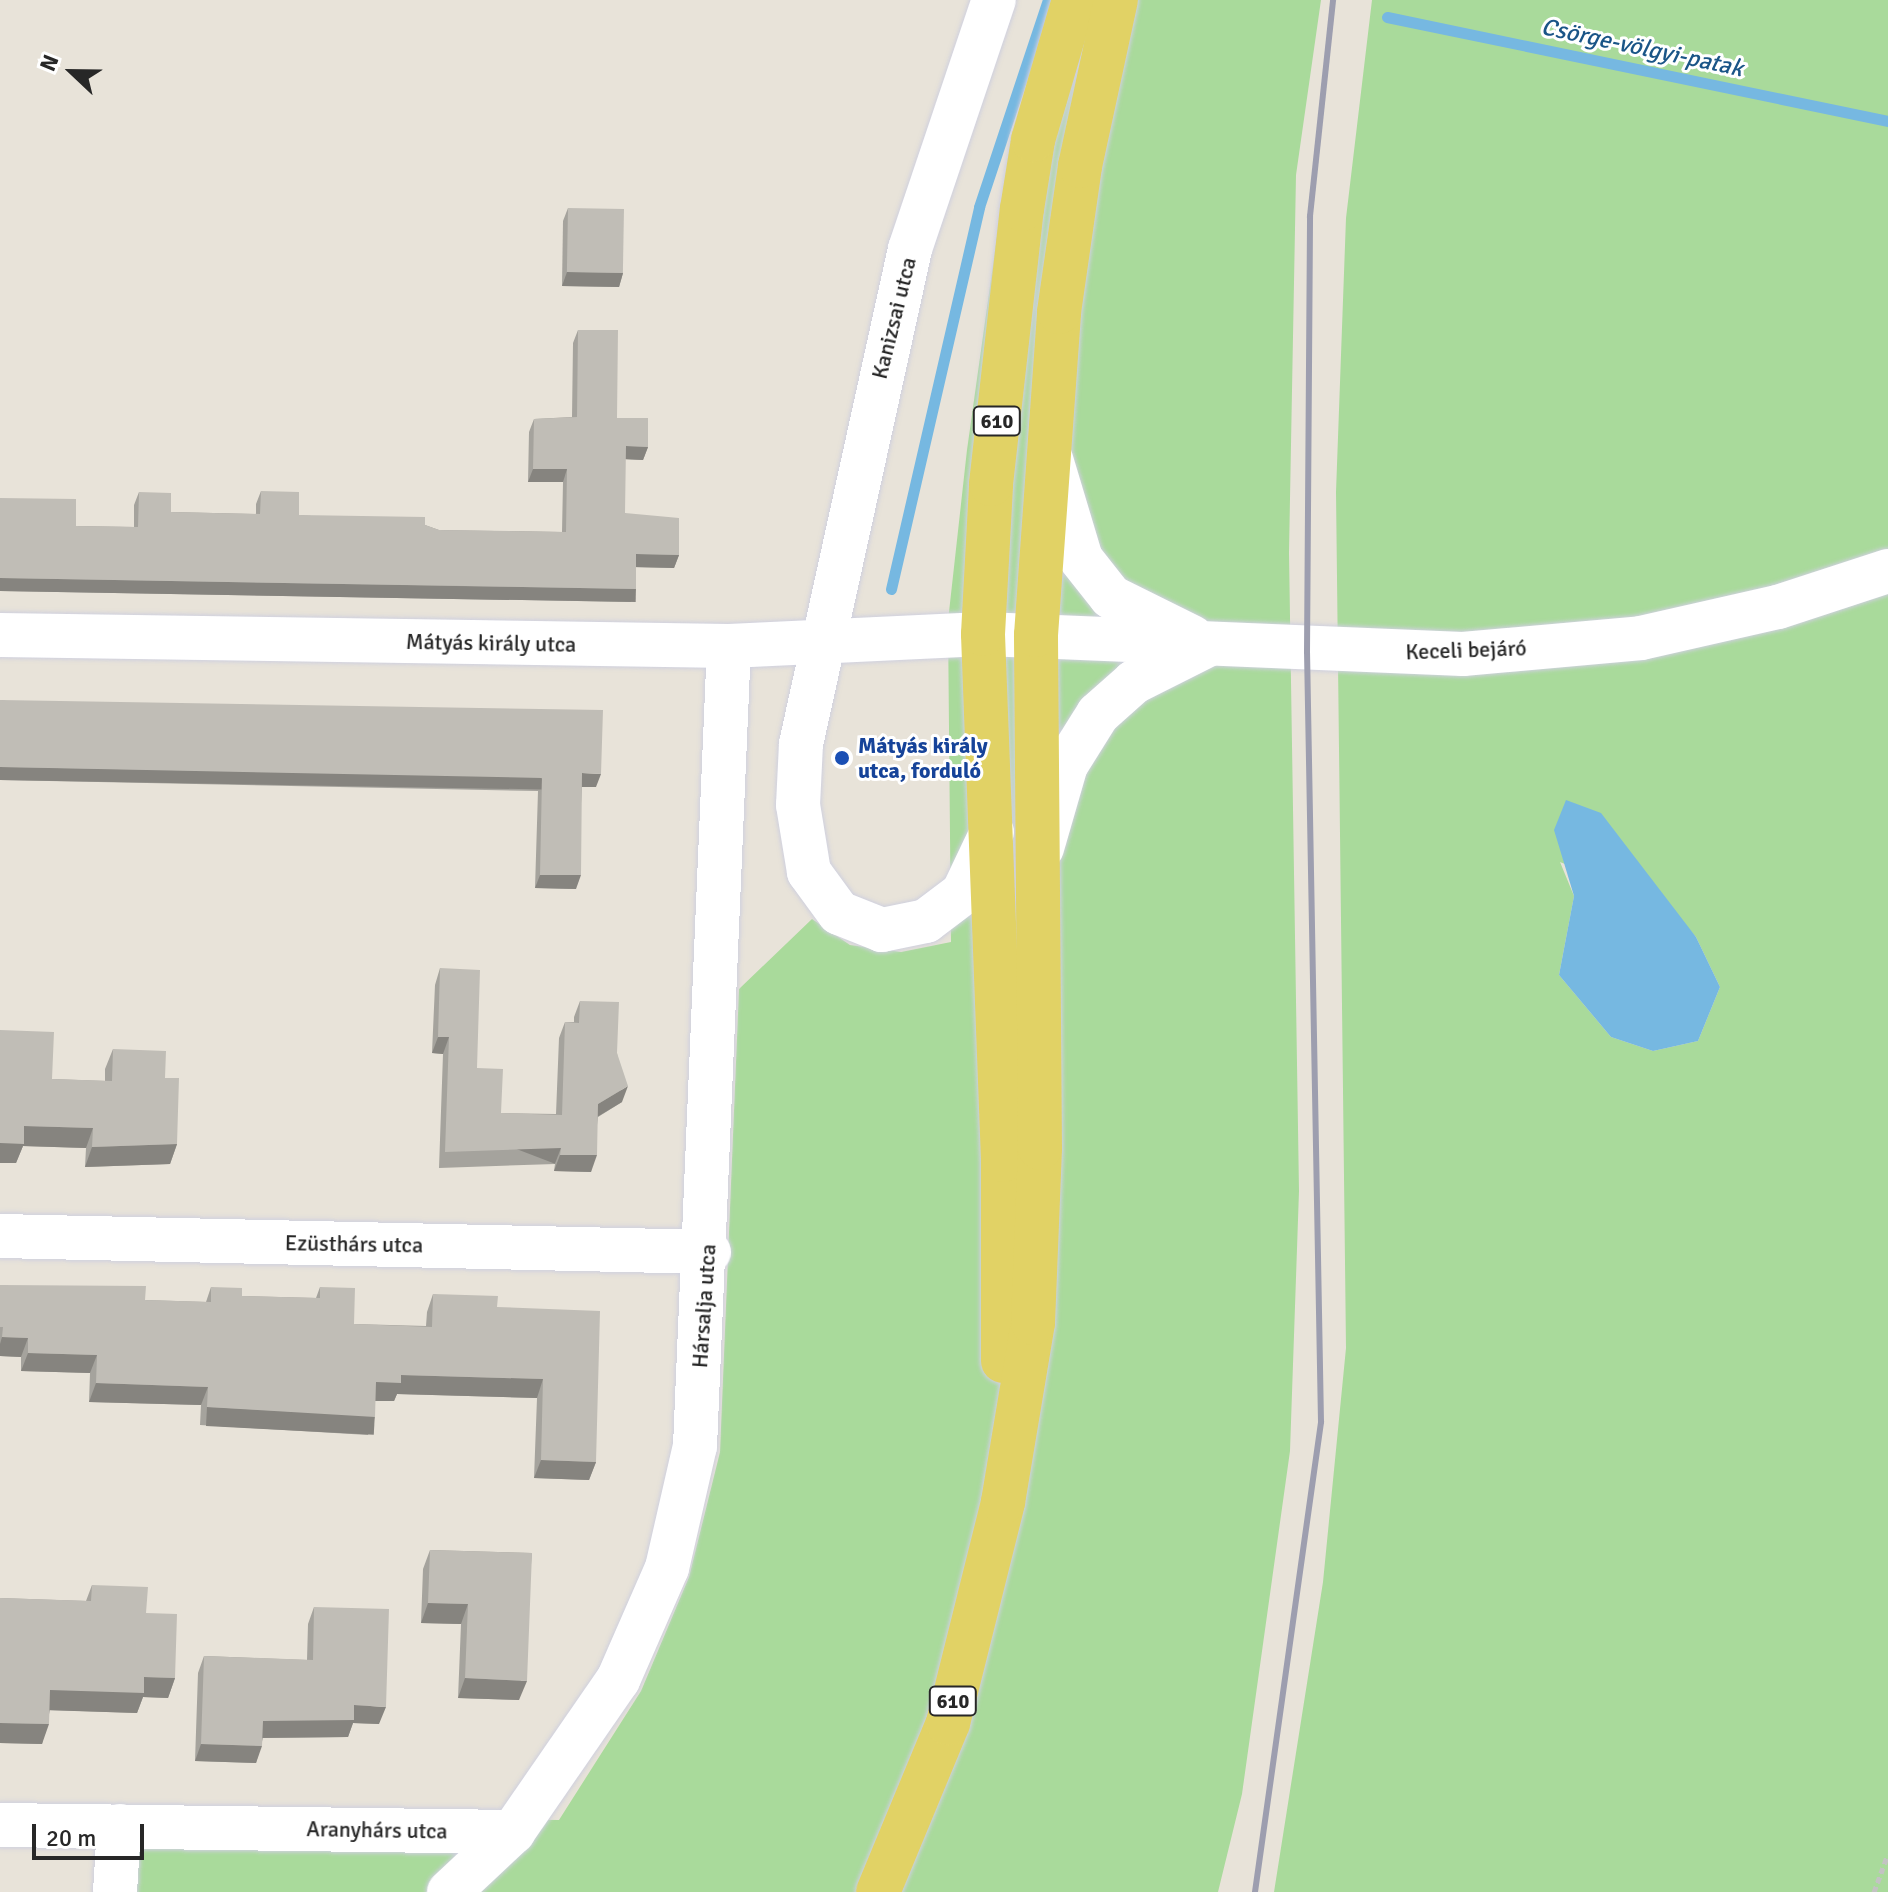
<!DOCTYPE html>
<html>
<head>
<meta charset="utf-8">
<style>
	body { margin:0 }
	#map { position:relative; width:1888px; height:1892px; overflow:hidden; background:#e8e3d9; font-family:Signika,sans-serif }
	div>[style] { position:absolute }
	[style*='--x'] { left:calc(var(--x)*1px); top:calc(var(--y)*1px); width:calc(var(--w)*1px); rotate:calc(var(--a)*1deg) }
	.green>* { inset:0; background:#a9da9b }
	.water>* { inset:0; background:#76b8e1 }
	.stream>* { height:11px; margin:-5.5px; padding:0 5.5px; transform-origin:5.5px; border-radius:5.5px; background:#76b8e1 }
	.path>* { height:5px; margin-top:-2.5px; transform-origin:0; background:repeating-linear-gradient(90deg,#c3c3c3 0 6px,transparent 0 10px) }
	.roads { filter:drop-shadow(0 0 2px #cfd0de) drop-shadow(0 0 2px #cfd0de) }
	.minor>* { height:44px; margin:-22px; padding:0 22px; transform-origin:22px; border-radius:22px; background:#fff }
	.major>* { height:44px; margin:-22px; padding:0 22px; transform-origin:22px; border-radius:22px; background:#e1d265 }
	.rail>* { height:6px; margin:-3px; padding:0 3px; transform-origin:3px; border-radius:3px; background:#9d9eaf }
	.wall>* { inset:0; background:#a5a39d }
	.shaded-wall>* { inset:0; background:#86847f; transform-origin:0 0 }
	.building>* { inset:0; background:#c0bdb6; transform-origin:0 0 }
	.dots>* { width:22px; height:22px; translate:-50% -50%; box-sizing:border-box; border:4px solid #fff; border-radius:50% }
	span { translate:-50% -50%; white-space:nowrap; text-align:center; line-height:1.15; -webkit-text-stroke:6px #fff; paint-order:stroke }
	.shield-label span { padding:2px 6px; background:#fff; border:2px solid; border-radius:6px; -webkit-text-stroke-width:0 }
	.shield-label { font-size:20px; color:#272727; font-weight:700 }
	.street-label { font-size:22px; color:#272727 }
	.transit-label { font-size:22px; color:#164399; font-weight:700 }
	.left { translate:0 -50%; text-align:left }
	.water-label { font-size:24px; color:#1a5587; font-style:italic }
	.north { position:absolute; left:32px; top:32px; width:80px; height:80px; -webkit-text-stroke:6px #fff; paint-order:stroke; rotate:292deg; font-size:22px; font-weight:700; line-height:32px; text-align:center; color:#272727 }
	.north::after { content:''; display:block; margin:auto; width:28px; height:36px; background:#272727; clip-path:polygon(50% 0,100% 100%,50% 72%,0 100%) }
	.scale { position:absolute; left:32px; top:1824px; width:112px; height:36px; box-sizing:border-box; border:4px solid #272727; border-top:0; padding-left:10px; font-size:24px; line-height:28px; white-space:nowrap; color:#272727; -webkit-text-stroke:6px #fff; paint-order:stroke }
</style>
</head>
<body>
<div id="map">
	<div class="green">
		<div style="clip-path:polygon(1057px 0,1321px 0,1296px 175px,1289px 553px,1299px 1191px,1290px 1451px,1242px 1794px,1218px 1892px,104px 1892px,108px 1815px,559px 1820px,641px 1691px,689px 1577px,720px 1452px,739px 989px,812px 919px,850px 945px,901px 952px,951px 942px,948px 621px,967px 450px,1003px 194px)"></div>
		<div style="clip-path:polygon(evenodd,1372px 0,1888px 0,1888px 1892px,1274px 1892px,1323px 1582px,1346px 1348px,1336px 492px,1346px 218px,1372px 0,1560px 862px,1670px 907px,1696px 937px,1720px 987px,1698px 1041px,1653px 1051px,1611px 1037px,1559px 975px,1574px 896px,1560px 862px)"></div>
	</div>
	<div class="water">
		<div style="clip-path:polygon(1566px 800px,1601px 813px,1696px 937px,1720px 987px,1698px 1041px,1653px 1051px,1611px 1037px,1559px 975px,1574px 896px,1554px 830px)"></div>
	</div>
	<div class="stream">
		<div style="--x:1387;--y:17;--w:512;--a:11.73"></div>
		<div style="--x:891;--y:589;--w:392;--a:-77"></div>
		<div style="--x:979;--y:207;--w:218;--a:-71.6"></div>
	</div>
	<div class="path">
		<div style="--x:1874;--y:1892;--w:40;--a:-69.8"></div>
	</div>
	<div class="roads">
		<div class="minor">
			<div style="--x:1051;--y:459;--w:104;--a:73.3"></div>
			<div style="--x:1081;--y:559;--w:48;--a:51.7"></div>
			<div style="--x:1111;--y:597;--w:90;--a:26.3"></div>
			<div style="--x:0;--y:635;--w:729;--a:0.86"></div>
			<div style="--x:729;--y:646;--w:254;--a:-2.7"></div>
			<div style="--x:983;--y:634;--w:480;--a:2.4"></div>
			<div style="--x:1463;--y:654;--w:179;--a:-5.1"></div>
			<div style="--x:1641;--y:638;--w:140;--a:-12.8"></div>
			<div style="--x:1778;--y:607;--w:116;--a:-18.1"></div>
			<div style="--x:992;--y:832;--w:68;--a:115.4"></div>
			<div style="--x:963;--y:893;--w:46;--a:142.9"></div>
			<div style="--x:926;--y:921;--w:45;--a:168.4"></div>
			<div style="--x:882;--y:930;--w:46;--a:-158.4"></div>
			<div style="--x:839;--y:913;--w:51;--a:-126.2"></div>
			<div style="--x:809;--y:872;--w:68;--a:-99.3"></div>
			<div style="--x:798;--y:805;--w:61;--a:-87.2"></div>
			<div style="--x:801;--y:744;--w:507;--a:-77.58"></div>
			<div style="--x:910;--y:249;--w:263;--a:-71.4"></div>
			<div style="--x:1042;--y:848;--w:86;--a:-73.9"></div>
			<div style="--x:1066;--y:765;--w:60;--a:-57.9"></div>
			<div style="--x:1098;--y:714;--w:48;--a:-41.6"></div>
			<div style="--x:1134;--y:682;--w:80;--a:-26.6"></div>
			<div style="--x:0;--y:1236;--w:709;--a:1.29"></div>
			<div style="--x:0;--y:1825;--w:513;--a:0.78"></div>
			<div style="--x:115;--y:1892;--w:66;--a:-86.5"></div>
			<div style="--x:449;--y:1892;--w:88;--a:-43.2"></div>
			<div style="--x:513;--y:1832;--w:185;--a:-55.4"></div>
			<div style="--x:618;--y:1680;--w:122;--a:-66.4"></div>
			<div style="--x:667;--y:1568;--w:125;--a:-77.1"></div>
			<div style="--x:695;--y:1446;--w:801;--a:-87.57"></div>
		</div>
		<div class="major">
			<div style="--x:1003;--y:1361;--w:201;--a:-90"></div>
			<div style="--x:1003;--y:1160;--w:526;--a:-92.18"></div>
			<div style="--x:983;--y:634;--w:150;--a:-86.9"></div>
			<div style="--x:991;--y:484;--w:277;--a:-83.6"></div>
			<div style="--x:1022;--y:209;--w:70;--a:-80.9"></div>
			<div style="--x:1033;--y:140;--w:146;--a:-73.7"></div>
			<div style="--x:878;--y:1892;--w:183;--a:-67.5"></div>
			<div style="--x:948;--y:1723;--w:228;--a:-76"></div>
			<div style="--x:1003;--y:1502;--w:181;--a:-80.5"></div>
			<div style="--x:1033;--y:1323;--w:175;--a:-87.7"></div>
			<div style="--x:1040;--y:1148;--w:513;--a:-90.45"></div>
			<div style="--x:1036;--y:635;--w:324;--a:-85.9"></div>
			<div style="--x:1059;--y:312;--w:148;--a:-81.8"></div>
			<div style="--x:1080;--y:166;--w:170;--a:-77.8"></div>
		</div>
	</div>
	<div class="rail">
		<div style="--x:1255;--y:1892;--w:475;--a:-82"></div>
		<div style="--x:1321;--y:1422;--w:770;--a:-91.04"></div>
		<div style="--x:1307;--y:652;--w:436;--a:-89.6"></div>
		<div style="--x:1310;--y:216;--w:217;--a:-83.9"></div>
	</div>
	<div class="wall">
		<div style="clip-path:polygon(568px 208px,623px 273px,619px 287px,562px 286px,563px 221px)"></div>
		<div style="clip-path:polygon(578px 330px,617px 418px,648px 447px,643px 460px,625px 459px,625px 513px,679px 555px,674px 568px,636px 567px,636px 589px,631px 602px,0 591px,0 498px,76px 526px,134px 527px,134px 505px,139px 492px,171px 512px,256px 514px,256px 504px,261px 491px,299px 515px,425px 525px,439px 530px,562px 532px,563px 482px,528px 482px,529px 432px,534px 419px,572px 417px,573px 343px)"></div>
		<div style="clip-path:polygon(0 700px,596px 787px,582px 787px,576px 889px,535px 888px,538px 791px,0 780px)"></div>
		<div style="clip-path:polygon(440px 968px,477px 1068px,501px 1113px,556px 1114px,559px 1038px,565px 1022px,574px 1022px,574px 1017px,580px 1001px,617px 1053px,622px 1102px,598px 1117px,591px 1172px,554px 1171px,555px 1164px,439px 1168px,443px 1054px,432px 1053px,435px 985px)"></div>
		<div style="clip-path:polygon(113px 1049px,165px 1078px,177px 1144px,170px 1164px,85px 1167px,86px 1148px,23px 1146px,16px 1163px,0 1163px,52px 1079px,105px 1081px,105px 1069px)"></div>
		<div style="clip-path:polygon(0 1285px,145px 1300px,206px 1302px,211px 1287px,242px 1296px,316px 1298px,320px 1287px,354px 1324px,426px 1326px,427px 1312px,433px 1294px,497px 1307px,596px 1462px,589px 1480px,534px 1478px,537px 1398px,397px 1394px,394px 1401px,375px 1401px,375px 1417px,368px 1435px,200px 1425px,201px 1405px,89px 1402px,90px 1373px,21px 1371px,21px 1357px,0 1356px)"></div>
		<div style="clip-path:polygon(430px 1550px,532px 1553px,519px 1700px,458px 1698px,461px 1624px,421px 1623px,423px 1569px)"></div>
		<div style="clip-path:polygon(92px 1585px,146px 1613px,175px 1678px,168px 1698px,143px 1697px,137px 1713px,50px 1710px,42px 1744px,0 1743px,0 1598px,86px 1601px)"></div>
		<div style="clip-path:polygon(314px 1607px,379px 1724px,353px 1723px,348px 1737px,263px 1738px,256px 1763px,195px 1761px,198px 1673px,204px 1656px,307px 1660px,308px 1624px)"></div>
	</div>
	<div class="shaded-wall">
		<div style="clip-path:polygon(567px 272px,623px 273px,619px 287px,562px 286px)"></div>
		<div style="clip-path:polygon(626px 446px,648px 447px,643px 460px,621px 459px)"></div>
		<div style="clip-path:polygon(533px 469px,567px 469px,563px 482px,528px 482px)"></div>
		<div style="clip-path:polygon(636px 554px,679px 555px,674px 568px,631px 567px)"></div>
		<div style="left:0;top:578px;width:636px;height:13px;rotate:1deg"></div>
		<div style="left:0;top:767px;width:542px;height:13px;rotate:1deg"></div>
		<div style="clip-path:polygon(582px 773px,601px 774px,596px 787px,577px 787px)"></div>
		<div style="clip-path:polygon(540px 875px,581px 875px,576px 889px,535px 888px)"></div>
		<div style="clip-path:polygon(438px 1037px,449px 1037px,443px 1054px,432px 1053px)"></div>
		<div style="clip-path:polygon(628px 1086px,622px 1102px,592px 1120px,598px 1104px)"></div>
		<div style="clip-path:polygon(24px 1126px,93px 1128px,86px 1148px,23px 1146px,16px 1163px,0 1163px,0 1143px)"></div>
		<div style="clip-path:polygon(177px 1144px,170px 1164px,85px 1167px,92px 1147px)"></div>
		<div style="left:561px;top:1148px;width:17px;height:116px;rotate:111deg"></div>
		<div style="clip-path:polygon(560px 1155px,597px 1155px,591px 1172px,554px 1171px)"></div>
		<div style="clip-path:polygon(2px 1337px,28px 1338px,21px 1357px,0 1356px,0 1344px)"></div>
		<div style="clip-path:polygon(28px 1353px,97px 1355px,90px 1373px,21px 1371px)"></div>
		<div style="clip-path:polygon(401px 1375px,543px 1379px,537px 1398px,397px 1394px,394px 1401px,369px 1401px,376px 1382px)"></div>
		<div style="clip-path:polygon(96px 1383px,208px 1387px,201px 1405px,89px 1402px)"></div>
		<div style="left:207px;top:1407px;width:168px;height:19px;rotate:3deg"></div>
		<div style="clip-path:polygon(541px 1460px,596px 1462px,589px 1480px,534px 1478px)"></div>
		<div style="clip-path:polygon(428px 1603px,468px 1604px,461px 1624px,421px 1623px)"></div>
		<div style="clip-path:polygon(144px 1677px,175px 1678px,168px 1698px,143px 1697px,137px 1713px,43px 1710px,50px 1690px)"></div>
		<div style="clip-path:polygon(465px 1678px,527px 1681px,519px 1700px,458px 1698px)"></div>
		<div style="clip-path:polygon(354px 1705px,386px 1707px,379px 1724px,353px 1723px,348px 1737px,257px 1738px,263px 1721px)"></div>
		<div style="clip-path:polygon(0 1723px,49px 1724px,42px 1744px,0 1743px)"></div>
		<div style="clip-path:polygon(201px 1744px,262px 1746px,256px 1763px,195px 1761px)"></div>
	</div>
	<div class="building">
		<div style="left:568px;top:208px;width:56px;height:64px;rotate:1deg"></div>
		<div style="clip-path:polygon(578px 330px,618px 330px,617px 418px,648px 418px,648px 447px,626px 446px,625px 513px,679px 518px,679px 555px,636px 554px,636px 589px,0 578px,0 498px,76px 499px,76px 526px,138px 527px,139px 492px,171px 493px,171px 512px,260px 514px,261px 491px,299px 492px,299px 515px,425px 517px,425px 525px,439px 530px,566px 532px,567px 469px,533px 469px,534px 419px,577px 417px)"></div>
		<div style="clip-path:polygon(0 700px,603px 710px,601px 774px,582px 773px,581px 875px,540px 875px,542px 778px,0 767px)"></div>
		<div style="clip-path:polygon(440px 968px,480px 970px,477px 1068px,503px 1069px,501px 1113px,562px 1115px,565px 1022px,579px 1023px,580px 1001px,619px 1002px,617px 1053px,628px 1086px,598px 1104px,597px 1155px,560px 1155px,561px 1148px,445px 1152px,449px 1037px,438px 1037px)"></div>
		<div style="clip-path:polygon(0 1030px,54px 1032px,52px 1079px,112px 1081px,113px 1049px,166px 1051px,165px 1078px,179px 1078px,177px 1144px,92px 1147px,93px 1128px,24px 1126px,24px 1144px,0 1143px)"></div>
		<div style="clip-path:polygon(0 1285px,146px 1286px,145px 1300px,211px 1302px,211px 1287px,242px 1288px,242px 1296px,320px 1298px,320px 1287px,355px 1288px,354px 1324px,432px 1327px,433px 1294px,498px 1296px,497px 1307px,600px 1311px,596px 1462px,541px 1460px,543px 1379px,401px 1375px,401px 1383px,376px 1382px,375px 1417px,207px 1407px,208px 1387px,96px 1383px,97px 1355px,28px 1353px,28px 1338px,2px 1337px,3px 1327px,0 1327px)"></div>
		<div style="clip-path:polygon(430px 1550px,532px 1553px,527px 1681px,465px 1678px,468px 1604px,428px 1603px)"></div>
		<div style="clip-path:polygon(92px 1585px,148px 1587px,146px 1613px,177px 1614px,175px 1678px,144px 1677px,144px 1693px,50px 1690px,49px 1724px,0 1723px,0 1598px,91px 1601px)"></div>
		<div style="clip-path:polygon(314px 1607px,389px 1609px,386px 1707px,354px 1705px,354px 1720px,263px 1721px,262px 1746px,201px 1744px,204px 1656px,313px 1660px)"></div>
	</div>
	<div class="dots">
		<div style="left:842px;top:758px;background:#1a4fb4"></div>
	</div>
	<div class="shield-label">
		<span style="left:997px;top:421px">610</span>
		<span style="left:953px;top:1701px">610</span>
	</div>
	<div class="street-label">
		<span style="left:894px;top:318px;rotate:-76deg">Kanizsai utca</span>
		<span style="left:491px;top:643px;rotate:1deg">Mátyás király utca</span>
		<span style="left:1466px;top:650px;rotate:-2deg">Keceli bejáró</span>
		<span style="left:354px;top:1244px;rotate:1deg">Ezüsthárs utca</span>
		<span style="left:704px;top:1306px;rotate:-86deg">Hársalja utca</span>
		<span style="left:377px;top:1830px;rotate:1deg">Aranyhárs utca</span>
	</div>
	<div class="transit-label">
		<span class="left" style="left:858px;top:758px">Mátyás király<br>utca, forduló</span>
	</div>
	<div class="water-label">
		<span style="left:1642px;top:48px;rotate:12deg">Csörge-völgyi-patak</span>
	</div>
	<div class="north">N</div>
	<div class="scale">20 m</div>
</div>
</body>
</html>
